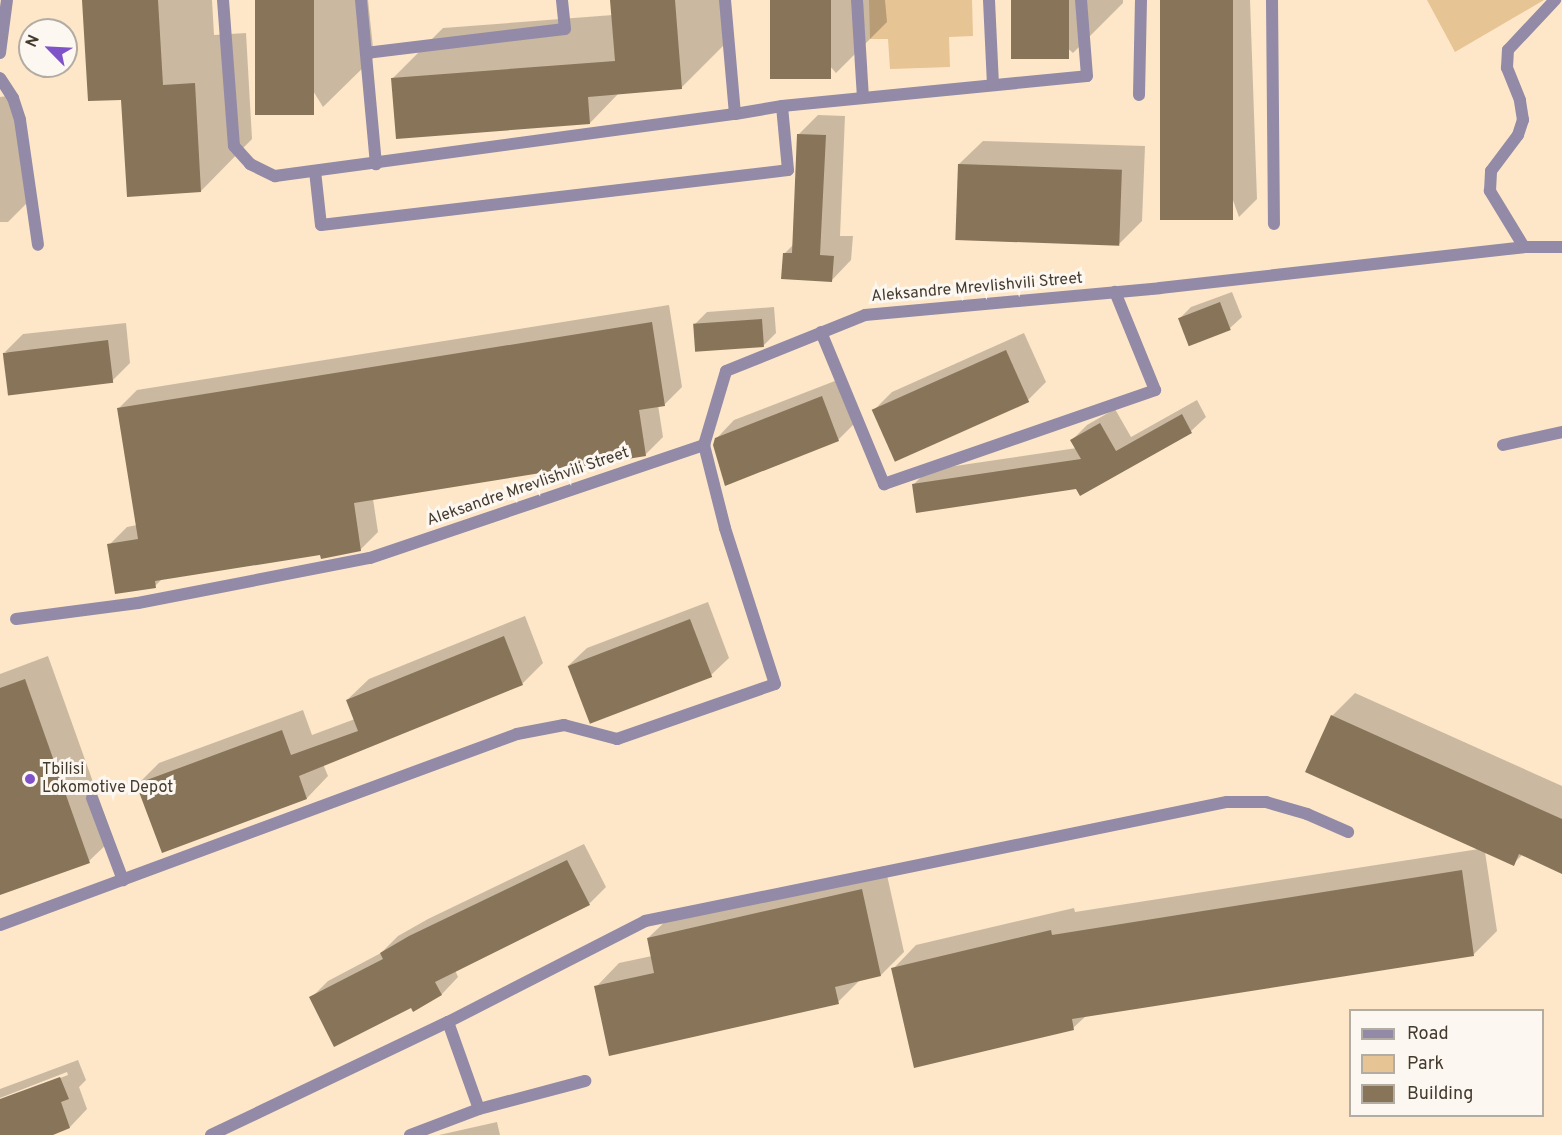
<!DOCTYPE html>
<html>
<head>
<meta charset="utf-8">
<style>
	body { margin:0 }
	#map { position:relative; width:1562px; height:1135px; overflow:hidden; background:#fde7c8; font-family:Overpass,sans-serif }
	div>[style] { position:absolute }
	[style*='--x'] { left:calc(var(--x)*1px); top:calc(var(--y)*1px); width:calc(var(--w)*1px); rotate:calc(var(--a)*1deg) }
	.green>* { inset:0; background:#e6c493 }
	.shadow>* { inset:0; background:#0003 }
	.building>* { inset:0; background:#887458; transform-origin:0 0 }
	.service>* { height:12px; margin:-6px; padding:0 6px; transform-origin:6px; border-radius:6px; background:#928aa6 }
	.minor>* { height:12px; margin:-6px; padding:0 6px; transform-origin:6px; border-radius:6px; background:#928aa6 }
	.dots>* { width:16px; height:16px; translate:-50% -50%; box-sizing:border-box; border:3px solid #fcf7f1; border-radius:50% }
	span { translate:-50% -50%; white-space:nowrap; text-align:center; line-height:1.15; -webkit-text-stroke:6px #fcf7f1; paint-order:stroke }
	.street-label { font-size:16px; color:#443b2f }
	.poi-label { font-size:16px; color:#443b2f }
	.left { translate:0 -50%; text-align:left }
	.legend { position:absolute; left:1349px; top:1009px; width:195px; height:108px; box-sizing:border-box; background:#fcf7f1; border:2px solid #b2aca3; margin:0; padding:8px 10px; list-style:none; font-size:18px; color:#443b2f }
	.legend li { display:flex; align-items:center; gap:12px; height:30px }
	.legend b { width:30px; border:2px solid #b2aca3 }
	.north { position:absolute; left:18px; top:18px; width:60px; height:60px; box-sizing:border-box; background:#fcf7f1; border:2px solid #b2aca3; border-radius:50%; rotate:294deg; font-size:16px; font-weight:700; line-height:24px; text-align:center; color:#443b2f }
	.north::after { content:''; display:block; margin:auto; width:21px; height:27px; background:#7f52ca; clip-path:polygon(50% 0,100% 100%,50% 72%,0 100%) }
</style>
</head>
<body>
<div id="map">
	<div class="green">
		<div style="clip-path:polygon(869px 0,972px 0,973px 36px,949px 37px,950px 67px,890px 69px,888px 39px,870px 39px)"></div>
		<div style="clip-path:polygon(1427px 0,1544px 0,1455px 52px)"></div>
	</div>
	<div class="shadow">
		<div style="clip-path:polygon(83px 0,212px 0,214px 35px,246px 33px,252px 139px,201px 191px,123px 98px)"></div>
		<div style="clip-path:polygon(257px 0,368px 0,374px 57px,323px 107px)"></div>
		<div style="clip-path:polygon(611px 0,728px 0,731px 38px,681px 88px,619px 93px,590px 123px,393px 78px,443px 28px,613px 15px)"></div>
		<div style="clip-path:polygon(772px 0,885px 0,887px 22px,836px 73px)"></div>
		<div style="clip-path:polygon(1013px 0,1123px 0,1123px 3px,1073px 53px)"></div>
		<div style="clip-path:polygon(1161px 0,1250px 0,1257px 199px,1239px 217px)"></div>
		<div style="clip-path:polygon(15px 95px,33px 197px,8px 222px,0 222px,0 97px)"></div>
		<div style="clip-path:polygon(818px 115px,845px 116px,840px 236px,853px 236px,851px 260px,832px 280px,784px 254px,794px 244px,798px 135px)"></div>
		<div style="clip-path:polygon(983px 141px,1145px 146px,1142px 221px,1119px 244px,959px 164px)"></div>
		<div style="clip-path:polygon(1232px 292px,1242px 317px,1230px 328px,1179px 319px,1191px 307px)"></div>
		<div style="clip-path:polygon(669px 305px,682px 387px,664px 405px,658px 405px,663px 437px,645px 455px,373px 499px,378px 532px,360px 550px,322px 553px,163px 578px,155px 586px,109px 545px,127px 527px,137px 525px,119px 408px,137px 390px)"></div>
		<div style="clip-path:polygon(774px 307px,776px 333px,764px 345px,695px 324px,707px 312px)"></div>
		<div style="clip-path:polygon(126px 323px,130px 363px,112px 381px,5px 352px,23px 334px)"></div>
		<div style="clip-path:polygon(1024px 333px,1046px 382px,1028px 400px,874px 410px,892px 392px)"></div>
		<div style="clip-path:polygon(840px 379px,856px 422px,838px 440px,716px 439px,734px 420px)"></div>
		<div style="clip-path:polygon(1197px 400px,1206px 417px,1191px 431px,1080px 494px,1077px 488px,914px 484px,928px 470px,1077px 448px,1072px 440px,1087px 425px,1115px 409px,1131px 437px)"></div>
		<div style="clip-path:polygon(708px 602px,729px 658px,711px 675px,569px 665px,587px 648px)"></div>
		<div style="clip-path:polygon(525px 616px,543px 663px,522px 684px,323px 764px,328px 776px,307px 798px,163px 851px,138px 784px,159px 763px,303px 710px,312px 735px,355px 719px,347px 700px,369px 679px)"></div>
		<div style="clip-path:polygon(48px 656px,113px 838px,89px 861px,0 893px,0 674px)"></div>
		<div style="clip-path:polygon(1355px 693px,1562px 786px,1562px 872px,1523px 854px,1513px 864px,1485px 852px,1497px 931px,1474px 954px,1086px 1016px,1073px 1028px,893px 969px,916px 945px,1074px 908px,1075px 912px,1479px 849px,1332px 716px)"></div>
		<div style="clip-path:polygon(584px 844px,606px 887px,589px 904px,455px 970px,458px 977px,442px 994px,414px 1010px,412px 1006px,311px 998px,328px 981px,381px 953px,398px 936px,428px 919px)"></div>
		<div style="clip-path:polygon(885px 866px,904px 952px,881px 975px,861px 979px,838px 1002px,596px 987px,619px 963px,652px 956px,648px 938px,672px 915px)"></div>
		<div style="clip-path:polygon(78px 1060px,86px 1080px,79px 1087px,87px 1109px,70px 1127px,49px 1135px,0 1135px,0 1101px,68px 1075px,67px 1072px,0 1098px,0 1089px)"></div>
		<div style="clip-path:polygon(497px 1122px,500px 1135px,439px 1135px)"></div>
	</div>
	<div class="building">
		<div style="clip-path:polygon(82px 0,158px 0,163px 85px,195px 83px,201px 192px,127px 197px,121px 100px,88px 101px)"></div>
		<div style="left:255px;top:0;width:59px;height:115px"></div>
		<div style="clip-path:polygon(610px 0,675px 0,682px 89px,588px 97px,590px 124px,396px 139px,391px 78px,615px 61px)"></div>
		<div style="left:770px;top:0;width:61px;height:79px"></div>
		<div style="left:1011px;top:0;width:58px;height:59px"></div>
		<div style="left:1160px;top:0;width:73px;height:220px"></div>
		<div style="clip-path:polygon(797px 134px,826px 135px,820px 255px,834px 256px,832px 282px,781px 279px,783px 253px,792px 253px)"></div>
		<div style="left:958px;top:164px;width:164px;height:76px;rotate:2deg"></div>
		<div style="left:1220px;top:302px;width:30px;height:45px;rotate:69deg"></div>
		<div style="left:762px;top:319px;width:28px;height:69px;rotate:86deg"></div>
		<div style="clip-path:polygon(652px 322px,665px 406px,639px 410px,646px 456px,354px 503px,361px 551px,321px 559px,320px 555px,155px 581px,156px 588px,115px 594px,107px 544px,138px 539px,117px 408px)"></div>
		<div style="left:108px;top:340px;width:43px;height:106px;rotate:83deg"></div>
		<div style="left:1006px;top:350px;width:57px;height:147px;rotate:66deg"></div>
		<div style="clip-path:polygon(822px 396px,839px 441px,725px 486px,713px 445px,715px 438px)"></div>
		<div style="clip-path:polygon(1182px 414px,1192px 433px,1080px 496px,1076px 489px,916px 513px,912px 484px,1081px 459px,1070px 440px,1100px 423px,1116px 451px)"></div>
		<div style="left:690px;top:619px;width:62px;height:131px;rotate:69deg"></div>
		<div style="clip-path:polygon(504px 636px,523px 685px,299px 776px,307px 799px,162px 853px,136px 784px,282px 730px,291px 755px,358px 731px,346px 700px)"></div>
		<div style="clip-path:polygon(25px 679px,90px 863px,0 895px,0 688px)"></div>
		<div style="clip-path:polygon(1331px 715px,1562px 819px,1562px 874px,1519px 854px,1514px 866px,1305px 772px)"></div>
		<div style="clip-path:polygon(567px 860px,590px 905px,435px 982px,442px 995px,413px 1012px,411px 1008px,334px 1047px,309px 997px,383px 959px,380px 953px,409px 936px)"></div>
		<div style="clip-path:polygon(1462px 870px,1474px 956px,1072px 1019px,1074px 1030px,914px 1068px,891px 968px,1051px 930px,1052px 935px)"></div>
		<div style="clip-path:polygon(862px 889px,881px 976px,835px 987px,839px 1004px,609px 1056px,594px 986px,654px 973px,647px 938px)"></div>
		<div style="clip-path:polygon(60px 1077px,69px 1099px,61px 1102px,70px 1128px,53px 1135px,0 1135px,0 1099px)"></div>
	</div>
	<div class="service">
		<div style="--x:223;--y:0;--w:146;--a:85.7"></div>
		<div style="--x:234;--y:146;--w:24;--a:48"></div>
		<div style="--x:250;--y:164;--w:28;--a:26"></div>
		<div style="--x:275;--y:176;--w:464;--a:-7.7"></div>
		<div style="--x:735;--y:114;--w:48;--a:-9.7"></div>
		<div style="--x:782;--y:106;--w:306;--a:-5.6"></div>
		<div style="--x:1087;--y:76;--w:76;--a:-94.5"></div>
		<div style="--x:361;--y:0;--w:165;--a:84.8"></div>
		<div style="--x:725;--y:0;--w:114;--a:85"></div>
		<div style="--x:857;--y:0;--w:97;--a:86.5"></div>
		<div style="--x:989;--y:0;--w:85;--a:87.3"></div>
		<div style="--x:1272;--y:0;--w:224;--a:89.5"></div>
		<div style="--x:366;--y:53;--w:200;--a:-6.9"></div>
		<div style="--x:565;--y:29;--w:29;--a:-96"></div>
		<div style="--x:1139;--y:95;--w:95;--a:-88.8"></div>
		<div style="--x:315;--y:171;--w:54;--a:83.7"></div>
		<div style="--x:321;--y:225;--w:470;--a:-6.7"></div>
		<div style="--x:788;--y:170;--w:64;--a:-95.4"></div>
		<div style="--x:1524;--y:247;--w:66;--a:-121.3"></div>
		<div style="--x:1490;--y:191;--w:20;--a:-87"></div>
		<div style="--x:1491;--y:171;--w:45;--a:-53.1"></div>
		<div style="--x:1518;--y:135;--w:16;--a:-72"></div>
		<div style="--x:1523;--y:120;--w:20;--a:-99"></div>
		<div style="--x:1520;--y:100;--w:35;--a:-112"></div>
		<div style="--x:1507;--y:68;--w:18;--a:-87"></div>
		<div style="--x:1508;--y:50;--w:69;--a:-46.8"></div>
		<div style="--x:821;--y:332;--w:165;--a:67.5"></div>
		<div style="--x:884;--y:484;--w:287;--a:-19.1"></div>
		<div style="--x:1155;--y:390;--w:106;--a:-112.2"></div>
		<div style="--x:1503;--y:445;--w:60;--a:-12.4"></div>
		<div style="--x:16;--y:619;--w:123;--a:-7.5"></div>
		<div style="--x:138;--y:603;--w:236;--a:-11"></div>
		<div style="--x:370;--y:558;--w:353;--a:-18.7"></div>
		<div style="--x:704;--y:445;--w:77;--a:-73.4"></div>
		<div style="--x:726;--y:371;--w:150;--a:-21.9"></div>
		<div style="--x:865;--y:315;--w:296;--a:-5.2"></div>
		<div style="--x:1160;--y:288;--w:366;--a:-6.4"></div>
		<div style="--x:1524;--y:247;--w:38;--a:0"></div>
		<div style="--x:92;--y:798;--w:88;--a:69.3"></div>
		<div style="--x:0;--y:925;--w:551;--a:-20.28"></div>
		<div style="--x:517;--y:734;--w:48;--a:-10.8"></div>
		<div style="--x:564;--y:725;--w:55;--a:14.8"></div>
		<div style="--x:617;--y:739;--w:167;--a:-19.2"></div>
		<div style="--x:775;--y:684;--w:164;--a:-107.8"></div>
		<div style="--x:725;--y:528;--w:86;--a:-104.2"></div>
		<div style="--x:448;--y:1022;--w:92;--a:70.4"></div>
		<div style="--x:211;--y:1135;--w:263;--a:-25.5"></div>
		<div style="--x:448;--y:1022;--w:221;--a:-27.1"></div>
		<div style="--x:645;--y:921;--w:594;--a:-11.56"></div>
		<div style="--x:1227;--y:802;--w:39;--a:0"></div>
		<div style="--x:1266;--y:802;--w:43;--a:16.3"></div>
		<div style="--x:1307;--y:814;--w:45;--a:23.7"></div>
		<div style="--x:410;--y:1135;--w:74;--a:-20.6"></div>
		<div style="--x:479;--y:1109;--w:110;--a:-14.8"></div>
	</div>
	<div class="minor">
		<div style="--x:0;--y:53;--w:53;--a:-82.5"></div>
		<div style="--x:0;--y:78;--w:24;--a:57"></div>
		<div style="--x:13;--y:98;--w:23;--a:72"></div>
		<div style="--x:20;--y:120;--w:126;--a:81.8"></div>
	</div>
	<div class="dots">
		<div style="left:30px;top:779px;background:#7f52ca"></div>
	</div>
	<div class="street-label">
		<span style="left:977px;top:288px;rotate:-5deg">Aleksandre Mrevlishvili Street</span>
		<span style="left:528px;top:487px;rotate:-19deg">Aleksandre Mrevlishvili Street</span>
	</div>
	<div class="poi-label">
		<span class="left" style="left:42px;top:779px">Tbilisi<br>Lokomotive Depot</span>
	</div>
	<ul class="legend">
	<li><b style="height:8px;background:#928aa6"></b>Road</li>
	<li><b style="height:16px;background:#e6c493"></b>Park</li>
	<li><b style="height:16px;background:#887458"></b>Building</li>
	</ul>
	<div class="north">N</div>
</div>
</body>
</html>
